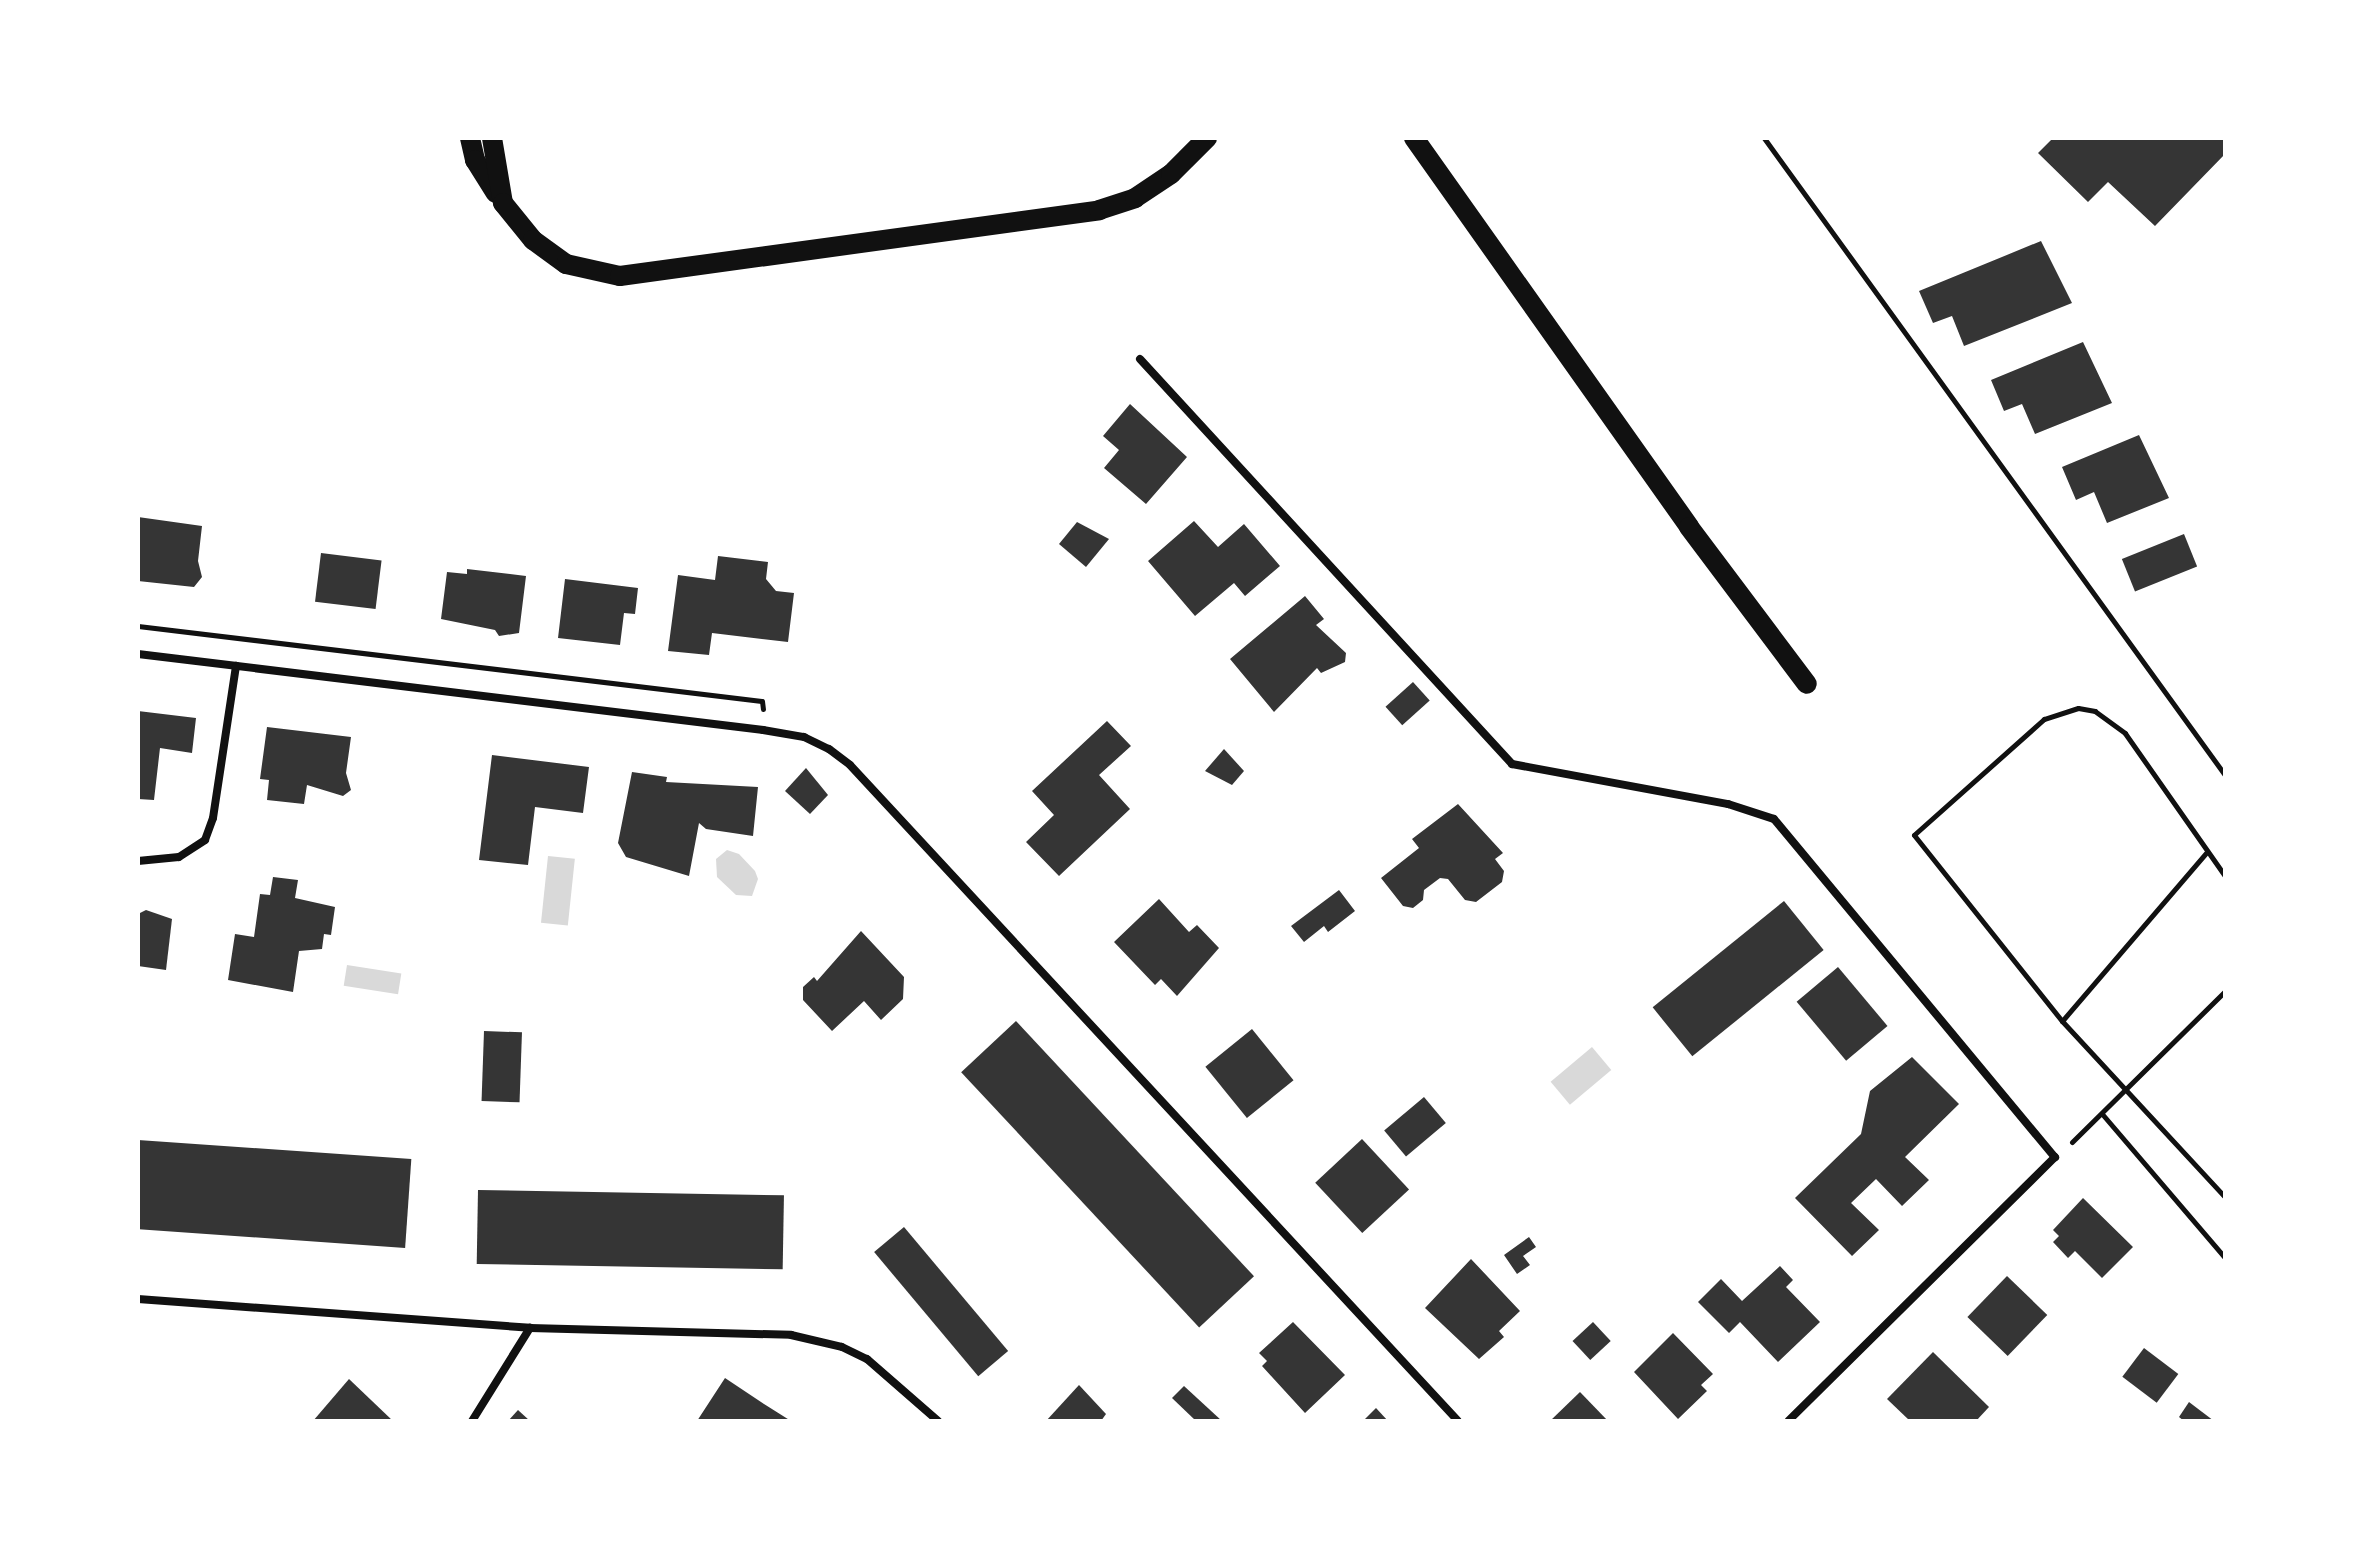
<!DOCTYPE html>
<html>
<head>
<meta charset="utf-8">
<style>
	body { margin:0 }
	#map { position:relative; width:2363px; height:1559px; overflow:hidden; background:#fff; font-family:Montserrat,sans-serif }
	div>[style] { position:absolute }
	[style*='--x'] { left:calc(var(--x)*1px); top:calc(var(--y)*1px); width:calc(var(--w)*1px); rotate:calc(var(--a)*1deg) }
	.water>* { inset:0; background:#d9d9d9; transform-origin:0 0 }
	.building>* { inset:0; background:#353535; transform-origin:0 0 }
	.path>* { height:5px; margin:-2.5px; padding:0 2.5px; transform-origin:2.5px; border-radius:2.5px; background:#111 }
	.minor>* { height:8px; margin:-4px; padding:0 4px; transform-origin:4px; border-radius:4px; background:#111 }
	.primary>* { height:20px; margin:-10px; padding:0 10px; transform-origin:10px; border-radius:10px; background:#111 }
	span { translate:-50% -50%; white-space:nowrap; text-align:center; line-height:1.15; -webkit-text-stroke:6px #fff; paint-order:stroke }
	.frame { position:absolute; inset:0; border:140px solid #fff; pointer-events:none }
</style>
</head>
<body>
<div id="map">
	<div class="water">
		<div style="clip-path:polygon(727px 850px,739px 854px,755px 871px,758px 879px,752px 896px,736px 895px,717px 877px,716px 859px)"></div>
		<div style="left:548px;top:856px;width:27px;height:67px;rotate:6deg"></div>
		<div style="left:347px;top:965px;width:55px;height:21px;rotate:9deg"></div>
		<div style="left:1592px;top:1047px;width:30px;height:54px;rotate:50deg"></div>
	</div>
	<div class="building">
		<div style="clip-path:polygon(2053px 138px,2225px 138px,2225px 154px,2155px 226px,2108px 182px,2088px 202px,2038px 153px)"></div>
		<div style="clip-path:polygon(2041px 241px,2072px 303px,1964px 346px,1952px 316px,1933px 323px,1919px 291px)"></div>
		<div style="clip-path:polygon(2083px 342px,2112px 403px,2035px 434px,2022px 404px,2004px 411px,1991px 380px)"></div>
		<div style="clip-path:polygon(1130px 404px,1187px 457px,1146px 504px,1104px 468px,1119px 450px,1103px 436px)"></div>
		<div style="clip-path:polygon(2139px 435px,2169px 498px,2107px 523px,2094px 492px,2076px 500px,2062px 467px)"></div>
		<div style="clip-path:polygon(138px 517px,202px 526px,198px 561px,202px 577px,194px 587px,138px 581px)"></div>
		<div style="clip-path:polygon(1194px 521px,1218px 547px,1244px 524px,1280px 566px,1245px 596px,1234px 583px,1195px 616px,1148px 561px)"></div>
		<div style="clip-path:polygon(1077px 522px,1109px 539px,1086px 567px,1059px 544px)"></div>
		<div style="left:2184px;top:534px;width:35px;height:67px;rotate:68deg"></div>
		<div style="left:321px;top:553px;width:61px;height:49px;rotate:7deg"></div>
		<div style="clip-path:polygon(718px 556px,768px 562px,766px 579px,776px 591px,794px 593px,788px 642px,712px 633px,709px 655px,668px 651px,678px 575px,715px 580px)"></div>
		<div style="clip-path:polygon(467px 569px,526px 576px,519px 633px,499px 636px,495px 630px,441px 619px,447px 572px,467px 574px)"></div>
		<div style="clip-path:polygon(565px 579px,638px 588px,635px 614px,624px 613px,620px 645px,558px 638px)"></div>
		<div style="clip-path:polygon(1305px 596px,1324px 619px,1316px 625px,1346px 653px,1345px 662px,1321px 673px,1317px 668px,1274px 712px,1230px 659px)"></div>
		<div style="left:1413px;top:682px;width:25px;height:37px;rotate:48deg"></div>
		<div style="clip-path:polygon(138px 711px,196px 718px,192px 753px,160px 748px,154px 800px,138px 799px)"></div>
		<div style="clip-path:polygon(1107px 721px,1131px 746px,1099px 775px,1130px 809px,1059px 876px,1026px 842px,1054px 815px,1032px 791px)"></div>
		<div style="clip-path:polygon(267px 727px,351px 737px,346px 773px,351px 790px,343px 796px,307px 785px,304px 804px,267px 800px,269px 780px,260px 779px)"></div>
		<div style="clip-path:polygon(1224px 749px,1244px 771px,1232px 785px,1205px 771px)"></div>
		<div style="clip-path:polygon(492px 755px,589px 767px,583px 813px,535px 807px,528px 865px,479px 860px)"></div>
		<div style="clip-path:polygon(806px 768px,828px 795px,810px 814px,785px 791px)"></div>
		<div style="clip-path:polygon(632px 772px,667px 777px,666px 782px,758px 787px,753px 836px,706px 829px,699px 823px,689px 876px,626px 857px,618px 843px)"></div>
		<div style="clip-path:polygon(1458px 804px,1503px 853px,1495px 859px,1504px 871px,1502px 882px,1476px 902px,1465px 900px,1448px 879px,1440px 878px,1424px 890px,1423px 900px,1413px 908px,1403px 906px,1381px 878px,1419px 848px,1412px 839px)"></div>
		<div style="clip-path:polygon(273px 877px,298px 880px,295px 898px,335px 907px,331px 935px,324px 934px,322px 949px,299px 951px,293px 992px,228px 980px,235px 934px,254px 937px,260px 894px,270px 895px)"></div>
		<div style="clip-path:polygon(1339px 890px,1355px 911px,1328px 932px,1324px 926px,1304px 942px,1291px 926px)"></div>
		<div style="clip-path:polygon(1159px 899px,1189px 932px,1197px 925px,1219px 948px,1177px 996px,1161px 979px,1155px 985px,1114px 942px)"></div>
		<div style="left:1784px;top:901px;width:63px;height:169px;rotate:51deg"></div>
		<div style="clip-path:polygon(146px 910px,172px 919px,166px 970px,138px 966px,138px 914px)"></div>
		<div style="clip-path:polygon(861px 931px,904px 977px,903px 999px,881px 1020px,864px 1001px,832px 1031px,803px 1000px,803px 987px,814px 977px,817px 981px)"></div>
		<div style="left:1838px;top:967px;width:77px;height:54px;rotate:50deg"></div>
		<div style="left:1016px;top:1021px;width:349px;height:75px;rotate:47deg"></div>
		<div style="left:1252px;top:1029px;width:66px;height:60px;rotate:51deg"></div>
		<div style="left:484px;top:1031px;width:38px;height:70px;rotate:2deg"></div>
		<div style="clip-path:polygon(1912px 1057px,1959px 1104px,1905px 1157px,1929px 1180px,1902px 1206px,1876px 1179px,1851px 1203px,1879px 1230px,1852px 1256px,1795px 1198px,1861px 1134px,1870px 1091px)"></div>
		<div style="left:1424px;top:1097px;width:34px;height:52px;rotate:50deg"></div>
		<div style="left:1362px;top:1139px;width:69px;height:64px;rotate:47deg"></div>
		<div style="left:138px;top:1140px;width:274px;height:89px;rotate:4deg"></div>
		<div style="left:478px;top:1190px;width:306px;height:74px;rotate:1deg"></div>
		<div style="clip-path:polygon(2083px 1198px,2133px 1247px,2102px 1278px,2075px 1251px,2068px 1258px,2053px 1242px,2059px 1236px,2053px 1230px)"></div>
		<div style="left:904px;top:1227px;width:162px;height:39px;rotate:50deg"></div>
		<div style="clip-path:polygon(1529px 1237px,1536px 1247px,1523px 1256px,1530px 1265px,1517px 1274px,1504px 1255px)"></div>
		<div style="clip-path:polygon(1471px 1259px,1520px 1311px,1499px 1331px,1504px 1337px,1479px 1359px,1425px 1308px)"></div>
		<div style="clip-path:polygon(1780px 1266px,1793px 1280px,1786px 1287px,1820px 1322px,1778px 1362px,1740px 1322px,1729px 1333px,1698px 1302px,1721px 1279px,1742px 1301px)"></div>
		<div style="left:2007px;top:1276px;width:56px;height:57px;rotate:44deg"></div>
		<div style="clip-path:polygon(1293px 1322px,1345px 1375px,1305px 1413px,1262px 1366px,1267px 1361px,1259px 1353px)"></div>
		<div style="left:1593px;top:1322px;width:26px;height:28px;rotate:47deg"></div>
		<div style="clip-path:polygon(1673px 1333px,1713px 1374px,1701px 1385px,1707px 1391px,1678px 1419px,1634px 1372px)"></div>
		<div style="left:2144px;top:1348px;width:43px;height:36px;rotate:37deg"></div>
		<div style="clip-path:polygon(1933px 1352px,1989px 1407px,1976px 1421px,1910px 1421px,1887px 1399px)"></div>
		<div style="clip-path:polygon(725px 1378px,764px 1404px,791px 1421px,697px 1421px)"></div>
		<div style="clip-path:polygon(349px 1379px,393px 1421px,313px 1421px)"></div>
		<div style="clip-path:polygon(1079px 1385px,1106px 1414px,1101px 1421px,1046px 1421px)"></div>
		<div style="clip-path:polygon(1184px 1386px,1222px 1421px,1196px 1421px,1172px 1398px)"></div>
		<div style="clip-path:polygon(1580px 1392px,1608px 1421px,1550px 1421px)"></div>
		<div style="clip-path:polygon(2189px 1402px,2214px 1421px,2184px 1421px,2179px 1417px)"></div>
		<div style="clip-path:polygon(1376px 1408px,1388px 1421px,1363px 1421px)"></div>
		<div style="clip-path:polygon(518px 1410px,530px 1421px,508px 1421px)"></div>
	</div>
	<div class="path">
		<div style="--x:1764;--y:138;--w:786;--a:54.11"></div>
		<div style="--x:138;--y:626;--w:628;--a:6.85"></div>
		<div style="--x:762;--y:701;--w:8;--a:83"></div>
		<div style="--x:2225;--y:876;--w:174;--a:-125"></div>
		<div style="--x:2125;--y:733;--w:37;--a:-144"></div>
		<div style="--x:2095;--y:711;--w:17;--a:-170"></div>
		<div style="--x:2078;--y:708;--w:36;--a:162"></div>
		<div style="--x:2044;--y:719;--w:174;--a:138.3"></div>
		<div style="--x:1914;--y:835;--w:238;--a:51.5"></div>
		<div style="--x:2062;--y:1021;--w:240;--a:47.2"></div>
		<div style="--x:2062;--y:1021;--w:221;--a:-49.4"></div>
		<div style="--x:2103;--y:1115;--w:188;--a:49.5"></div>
		<div style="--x:2072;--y:1142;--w:215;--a:-44.6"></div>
	</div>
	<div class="minor">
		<div style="--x:1140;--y:359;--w:550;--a:47.43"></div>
		<div style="--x:1512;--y:764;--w:220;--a:10.5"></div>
		<div style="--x:1728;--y:804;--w:48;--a:18.1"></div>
		<div style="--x:1774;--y:819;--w:440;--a:50.3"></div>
		<div style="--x:2055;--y:1157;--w:375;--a:135.3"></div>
		<div style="--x:138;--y:654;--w:630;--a:6.93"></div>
		<div style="--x:763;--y:730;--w:42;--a:9.7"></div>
		<div style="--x:804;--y:737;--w:28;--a:26"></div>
		<div style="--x:829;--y:749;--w:26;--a:37"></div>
		<div style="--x:850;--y:765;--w:894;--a:47.17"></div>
		<div style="--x:138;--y:861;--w:41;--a:-5.6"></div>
		<div style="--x:179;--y:857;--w:31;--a:-33"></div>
		<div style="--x:205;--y:840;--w:23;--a:-70"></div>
		<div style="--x:213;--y:818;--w:154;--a:-81.4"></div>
		<div style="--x:138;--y:1299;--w:393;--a:4.2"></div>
		<div style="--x:530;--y:1328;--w:261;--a:1.5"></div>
		<div style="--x:791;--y:1335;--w:52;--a:13.2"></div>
		<div style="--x:842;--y:1347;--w:28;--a:26"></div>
		<div style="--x:867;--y:1359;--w:94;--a:41.1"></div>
		<div style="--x:472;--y:1421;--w:110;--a:-58.1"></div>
	</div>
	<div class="primary">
		<div style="--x:470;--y:138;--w:23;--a:77"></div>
		<div style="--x:475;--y:160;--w:39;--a:58"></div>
		<div style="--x:492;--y:138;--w:66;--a:80.4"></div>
		<div style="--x:503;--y:203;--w:48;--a:51"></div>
		<div style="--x:533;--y:240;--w:41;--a:36"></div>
		<div style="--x:566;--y:264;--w:55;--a:12.5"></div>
		<div style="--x:620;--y:276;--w:484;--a:-7.8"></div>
		<div style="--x:1099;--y:210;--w:38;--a:-18"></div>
		<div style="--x:1135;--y:198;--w:43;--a:-33.7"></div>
		<div style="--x:1171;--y:174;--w:51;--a:-45"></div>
		<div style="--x:1414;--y:138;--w:476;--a:54.7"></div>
		<div style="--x:1689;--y:527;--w:196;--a:53.1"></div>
	</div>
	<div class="frame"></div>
</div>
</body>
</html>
